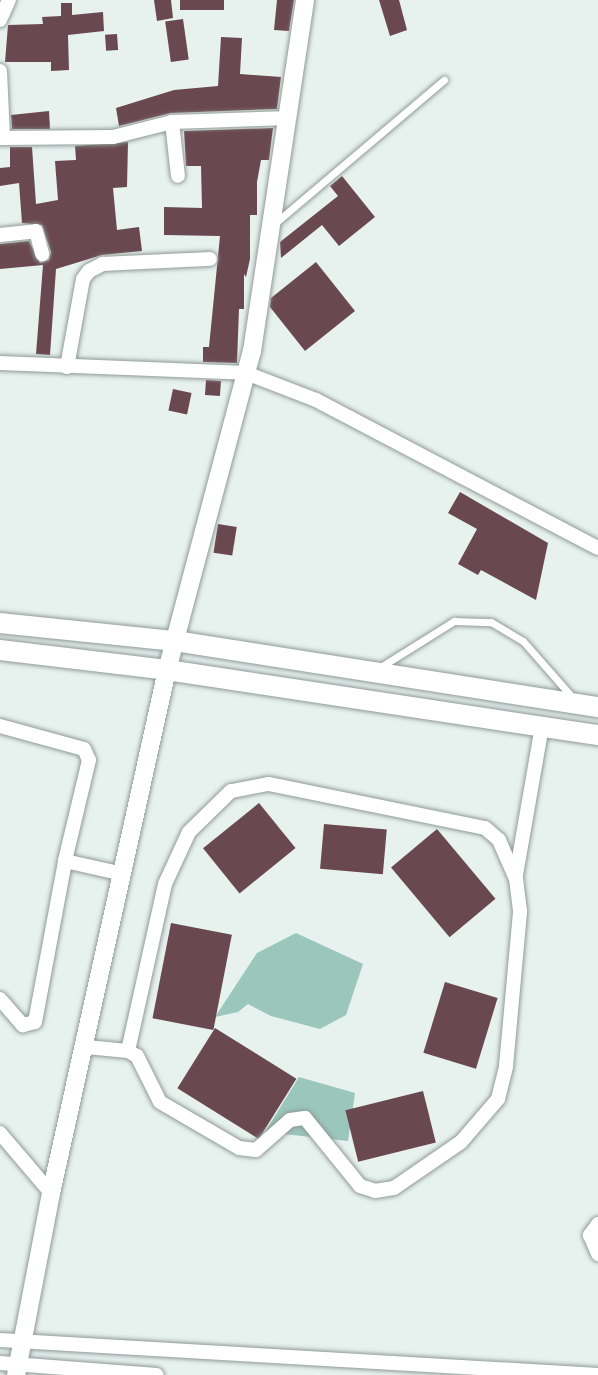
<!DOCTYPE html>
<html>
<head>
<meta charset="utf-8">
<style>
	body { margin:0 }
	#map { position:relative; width:598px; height:1375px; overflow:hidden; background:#e7f2ef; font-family:"IBM Plex Serif",serif }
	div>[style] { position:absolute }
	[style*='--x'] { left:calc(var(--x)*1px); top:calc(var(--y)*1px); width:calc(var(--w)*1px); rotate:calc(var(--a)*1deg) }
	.water>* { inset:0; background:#9ac6bc }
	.building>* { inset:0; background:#6a484f; transform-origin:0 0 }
	.roads { filter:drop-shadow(0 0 2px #909a97) drop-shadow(0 0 2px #909a97) }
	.service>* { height:7px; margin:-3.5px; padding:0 3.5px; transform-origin:3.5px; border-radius:3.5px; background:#fff }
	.minor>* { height:14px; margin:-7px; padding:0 7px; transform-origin:7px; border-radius:7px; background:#fff }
	.tertiary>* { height:18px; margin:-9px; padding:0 9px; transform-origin:9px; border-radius:9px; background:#fff }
	.secondary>* { height:20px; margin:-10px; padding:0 10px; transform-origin:10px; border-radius:10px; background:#fff }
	span { translate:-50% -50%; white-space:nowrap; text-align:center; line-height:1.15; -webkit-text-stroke:6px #e7f2ef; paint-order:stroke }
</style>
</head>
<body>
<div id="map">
	<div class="water">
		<div style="clip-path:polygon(296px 933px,363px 964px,346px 1015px,320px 1029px,271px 1016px,248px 1004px,238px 1012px,215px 1017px,257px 953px)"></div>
		<div style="clip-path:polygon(299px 1077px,355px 1093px,348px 1141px,265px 1132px)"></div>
	</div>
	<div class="building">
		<div style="clip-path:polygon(154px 0,171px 0,173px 18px,157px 21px)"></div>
		<div style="left:180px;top:0;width:44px;height:10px"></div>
		<div style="clip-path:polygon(277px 0,294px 0,289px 31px,274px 30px)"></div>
		<div style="clip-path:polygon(379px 0,399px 0,407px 30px,390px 36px)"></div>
		<div style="clip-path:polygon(61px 3px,72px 3px,72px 15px,103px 12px,104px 31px,68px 35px,69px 70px,51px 71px,51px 62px,5px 62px,8px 25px,43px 24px,42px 17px,61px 16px)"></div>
		<div style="left:183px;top:19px;width:41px;height:18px;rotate:82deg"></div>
		<div style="left:117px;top:34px;width:16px;height:12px;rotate:86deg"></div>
		<div style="clip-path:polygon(221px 37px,242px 38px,240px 74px,281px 77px,277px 109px,171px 113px,119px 126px,116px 108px,174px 90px,218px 86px)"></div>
		<div style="clip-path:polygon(49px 111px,50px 129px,12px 129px,11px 115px)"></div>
		<div style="clip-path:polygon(273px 128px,269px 160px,261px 160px,257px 182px,257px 215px,250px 215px,250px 259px,246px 277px,244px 274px,244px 309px,239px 309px,237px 363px,203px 362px,203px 347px,209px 347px,220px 236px,164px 235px,164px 207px,202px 208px,201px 166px,186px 166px,184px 131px)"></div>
		<div style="clip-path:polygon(128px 142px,127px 187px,113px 188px,117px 230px,139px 227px,142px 251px,102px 255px,56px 269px,50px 355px,36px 354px,43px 265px,0 269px,0 244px,29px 241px,40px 263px,49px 260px,51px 252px,42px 225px,22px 223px,19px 183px,0 186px,0 168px,10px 167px,10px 147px,32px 147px,36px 204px,58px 200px,55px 161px,76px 160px,75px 146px)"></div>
		<div style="clip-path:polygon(342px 176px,375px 217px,339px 246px,322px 225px,281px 258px,280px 242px,338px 196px,330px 186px)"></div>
		<div style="clip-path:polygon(316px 262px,355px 311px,305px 351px,270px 307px,271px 298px)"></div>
		<div style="left:206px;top:380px;width:15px;height:15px;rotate:4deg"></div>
		<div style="left:173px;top:389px;width:19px;height:22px;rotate:12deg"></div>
		<div style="clip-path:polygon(460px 492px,548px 543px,536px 600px,481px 570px,478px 575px,458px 564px,477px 529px,448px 513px)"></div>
		<div style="left:218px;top:524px;width:19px;height:29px;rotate:9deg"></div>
		<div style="left:259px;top:803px;width:58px;height:72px;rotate:51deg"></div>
		<div style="left:324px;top:824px;width:63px;height:45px;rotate:5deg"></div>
		<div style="left:437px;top:829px;width:91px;height:60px;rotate:50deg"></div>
		<div style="left:171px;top:923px;width:62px;height:97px;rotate:11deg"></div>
		<div style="left:445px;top:982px;width:55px;height:74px;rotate:17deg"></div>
		<div style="left:215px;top:1028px;width:96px;height:71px;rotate:32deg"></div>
		<div style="left:423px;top:1091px;width:53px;height:80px;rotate:76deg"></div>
	</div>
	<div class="roads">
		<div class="service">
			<div style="--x:274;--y:224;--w:223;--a:-40.3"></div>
			<div style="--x:379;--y:668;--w:89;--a:-32.1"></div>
			<div style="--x:454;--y:621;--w:37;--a:2"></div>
			<div style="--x:491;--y:622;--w:37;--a:31"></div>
			<div style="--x:523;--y:641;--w:74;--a:48.8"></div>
		</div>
		<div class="minor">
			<div style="--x:0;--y:20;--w:22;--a:-66"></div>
			<div style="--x:0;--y:71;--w:67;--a:87.4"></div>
			<div style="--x:172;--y:122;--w:54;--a:83.7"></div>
			<div style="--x:0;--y:138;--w:113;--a:-0.5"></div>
			<div style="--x:113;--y:137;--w:61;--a:-14.3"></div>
			<div style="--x:172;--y:122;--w:116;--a:-2"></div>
			<div style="--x:0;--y:235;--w:36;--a:-6"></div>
			<div style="--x:36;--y:231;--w:24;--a:75"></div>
			<div style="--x:0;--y:363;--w:246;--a:2.3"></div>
			<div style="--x:246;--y:373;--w:75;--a:21.1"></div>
			<div style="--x:316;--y:400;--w:318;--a:27.7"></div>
			<div style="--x:67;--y:367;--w:89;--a:-79.7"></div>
			<div style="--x:83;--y:279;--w:10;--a:-53"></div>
			<div style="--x:89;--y:271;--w:16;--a:-27"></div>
			<div style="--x:103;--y:264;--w:107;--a:-2.7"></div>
			<div style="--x:0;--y:726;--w:87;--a:15.3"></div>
			<div style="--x:84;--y:749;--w:12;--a:66"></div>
			<div style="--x:89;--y:760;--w:104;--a:103.4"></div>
			<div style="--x:516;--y:875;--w:151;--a:-80.1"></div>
			<div style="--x:0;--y:999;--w:35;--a:49"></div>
			<div style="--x:23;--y:1025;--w:12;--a:-14"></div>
			<div style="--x:35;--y:1022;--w:164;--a:-79.4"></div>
			<div style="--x:65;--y:861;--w:59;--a:12.6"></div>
			<div style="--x:86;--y:1047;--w:42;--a:5.4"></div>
			<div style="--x:128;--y:1051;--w:10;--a:29"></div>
			<div style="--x:137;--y:1056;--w:51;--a:63.4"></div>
			<div style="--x:160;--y:1102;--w:91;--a:30.2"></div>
			<div style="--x:239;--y:1148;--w:17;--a:7"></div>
			<div style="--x:256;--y:1150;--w:45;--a:-41.4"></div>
			<div style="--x:290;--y:1120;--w:15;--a:-8"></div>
			<div style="--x:305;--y:1118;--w:87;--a:51"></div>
			<div style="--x:360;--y:1186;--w:16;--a:18"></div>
			<div style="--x:375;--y:1191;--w:19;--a:-9"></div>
			<div style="--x:394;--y:1188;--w:81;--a:-34.5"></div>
			<div style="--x:461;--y:1142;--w:57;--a:-49.3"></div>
			<div style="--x:498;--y:1099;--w:34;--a:-76"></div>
			<div style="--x:506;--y:1066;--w:156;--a:-84.8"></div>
			<div style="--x:520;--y:911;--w:32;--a:-97"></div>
			<div style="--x:516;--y:879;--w:43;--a:-113.6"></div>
			<div style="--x:499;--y:840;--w:18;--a:-139"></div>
			<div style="--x:485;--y:828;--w:221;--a:-168.5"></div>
			<div style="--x:268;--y:784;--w:38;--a:169"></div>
			<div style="--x:231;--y:791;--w:59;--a:135.7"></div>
			<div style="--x:189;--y:832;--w:57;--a:114.8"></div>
			<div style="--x:165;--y:884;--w:171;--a:102.5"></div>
			<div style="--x:0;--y:1133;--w:79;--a:49.6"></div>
			<div style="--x:598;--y:1224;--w:14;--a:126"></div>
			<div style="--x:590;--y:1235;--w:21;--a:67"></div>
			<div style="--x:0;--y:1340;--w:599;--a:3.35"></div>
			<div style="--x:0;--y:1363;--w:157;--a:4.4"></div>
		</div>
		<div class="tertiary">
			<div style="--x:16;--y:1375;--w:185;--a:-79.1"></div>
			<div style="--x:51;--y:1193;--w:536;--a:-77.49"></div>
			<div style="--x:167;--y:670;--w:330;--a:-75.1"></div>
			<div style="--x:252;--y:351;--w:355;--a:-81.4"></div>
		</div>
		<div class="secondary">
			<div style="--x:0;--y:623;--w:176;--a:5.9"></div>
			<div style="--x:175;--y:641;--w:428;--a:8.9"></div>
			<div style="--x:0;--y:650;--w:168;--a:6.8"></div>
			<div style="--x:167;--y:670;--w:436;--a:8.6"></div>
		</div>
	</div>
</div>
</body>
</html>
